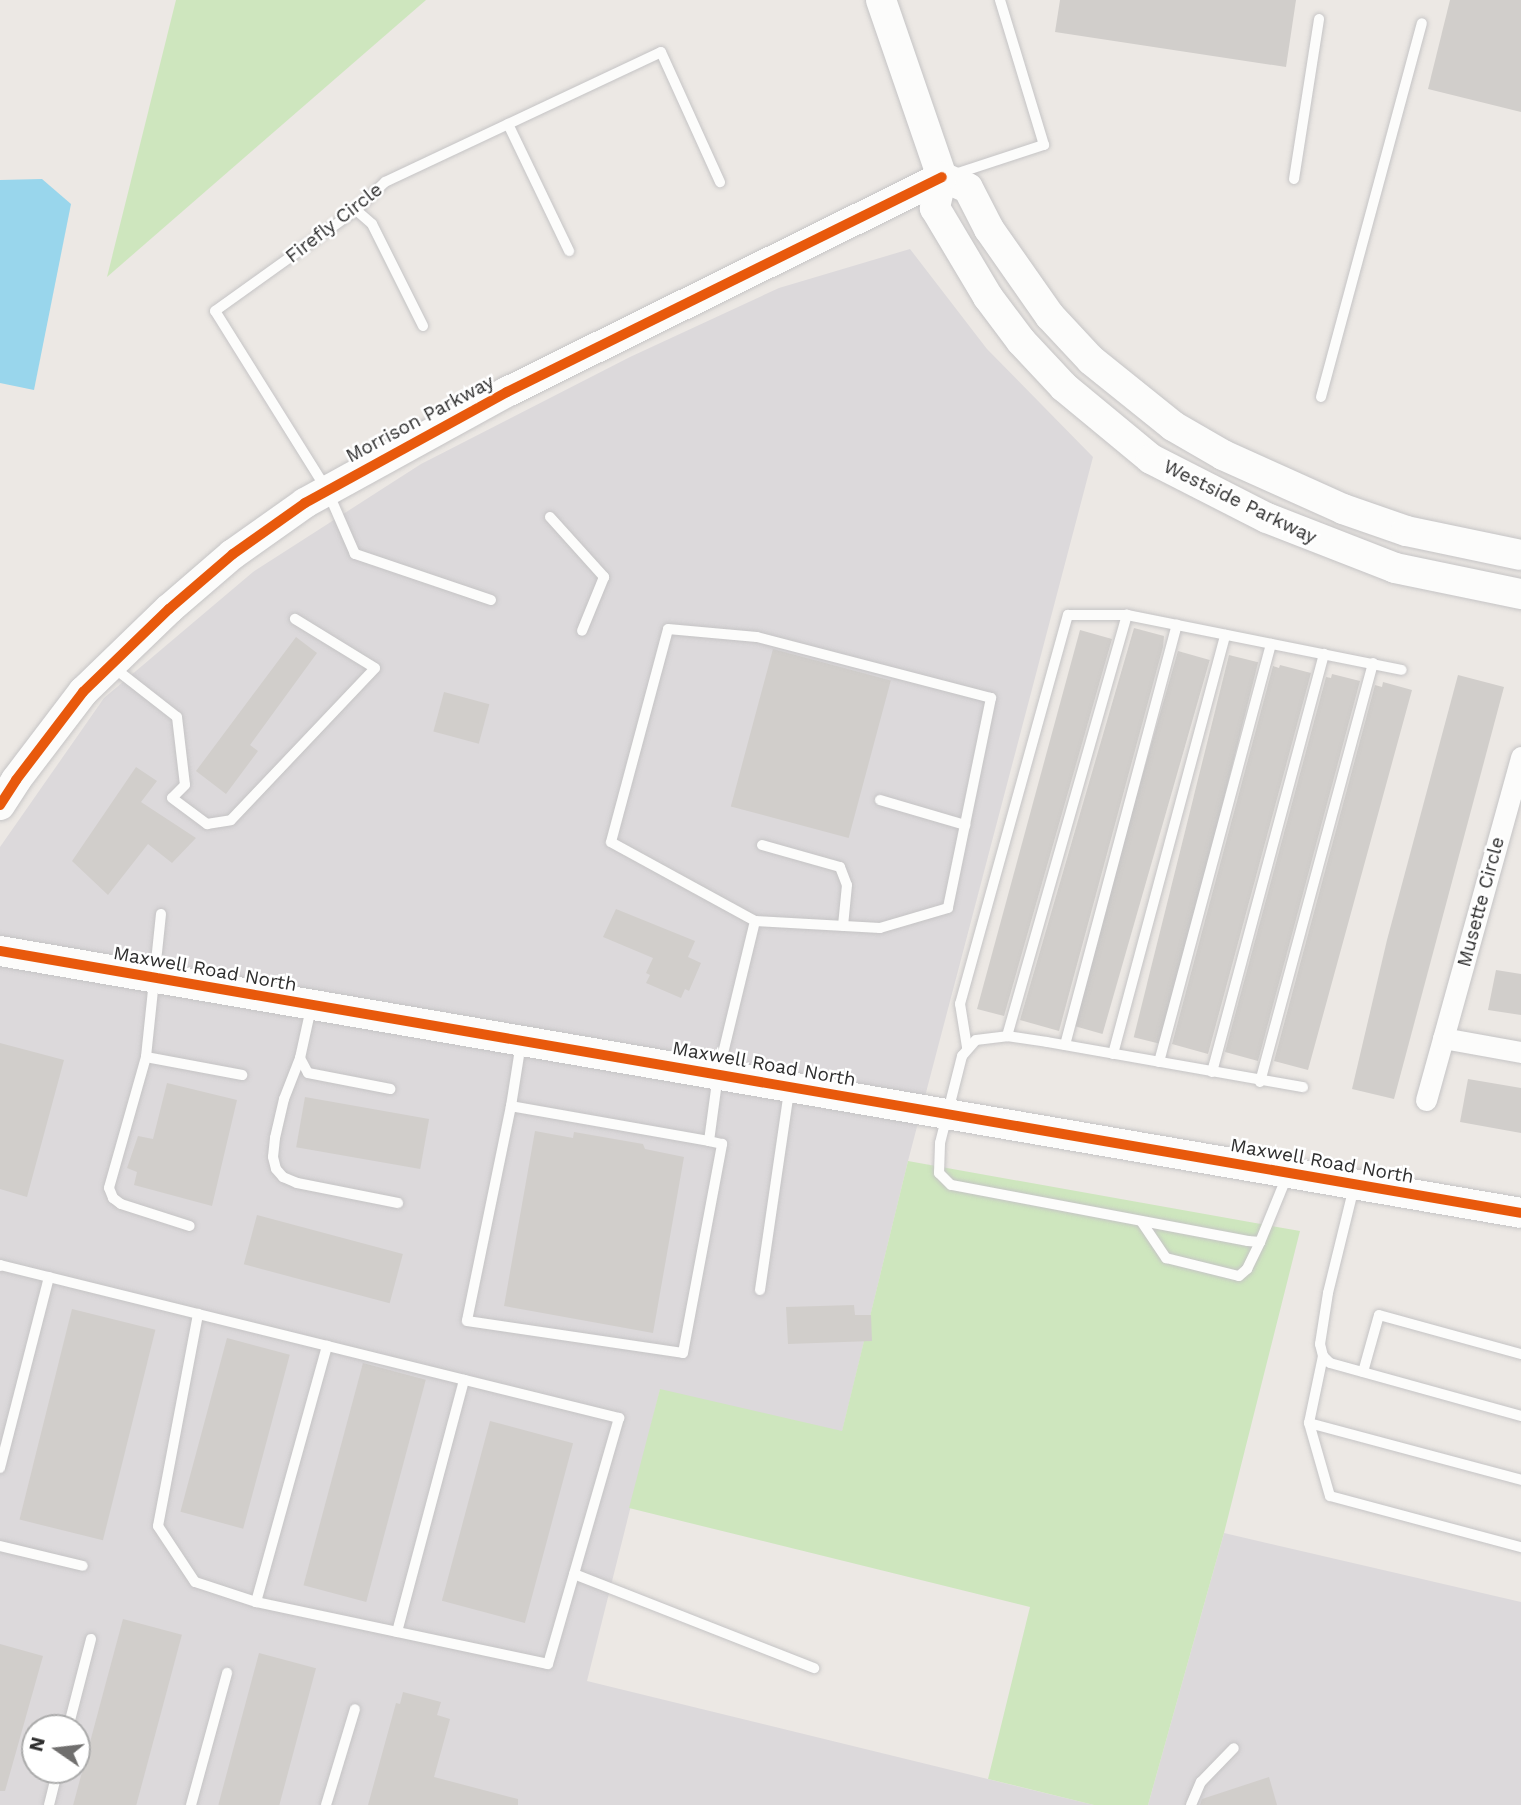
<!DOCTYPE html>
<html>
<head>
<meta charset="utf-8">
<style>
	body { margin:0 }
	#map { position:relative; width:1521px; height:1805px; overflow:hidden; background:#ece8e4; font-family:"Work Sans",sans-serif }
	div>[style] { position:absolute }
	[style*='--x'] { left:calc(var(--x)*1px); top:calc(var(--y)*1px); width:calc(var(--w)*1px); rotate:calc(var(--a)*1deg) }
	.industrial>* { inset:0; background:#dcd9db }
	.green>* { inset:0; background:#cee6be }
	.water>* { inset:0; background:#99d6ec }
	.building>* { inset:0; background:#d1cecb; transform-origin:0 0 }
	.roads { filter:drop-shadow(0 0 2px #c5c4c5) drop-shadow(0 0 2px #c5c4c5) }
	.lane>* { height:10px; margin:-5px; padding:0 5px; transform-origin:5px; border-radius:5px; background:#fcfcfb }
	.street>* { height:21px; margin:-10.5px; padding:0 10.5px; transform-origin:10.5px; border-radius:10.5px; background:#fcfcfb }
	.secondary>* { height:30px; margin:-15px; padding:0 15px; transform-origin:15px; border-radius:15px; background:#fcfcfb }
	.cycleway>* { height:10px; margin:-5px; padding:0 5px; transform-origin:5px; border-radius:5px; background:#e8590c }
	span { translate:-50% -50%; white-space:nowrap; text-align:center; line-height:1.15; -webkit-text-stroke:5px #fff; paint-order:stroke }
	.street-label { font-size:19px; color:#2e2e2e }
	.north { position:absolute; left:21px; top:1714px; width:70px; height:70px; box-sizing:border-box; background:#fff; border:2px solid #ababab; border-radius:50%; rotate:284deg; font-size:19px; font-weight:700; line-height:28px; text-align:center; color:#2e2e2e }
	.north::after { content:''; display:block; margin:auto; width:24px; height:32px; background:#706f6e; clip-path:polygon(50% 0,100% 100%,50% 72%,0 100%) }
</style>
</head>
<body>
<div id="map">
	<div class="industrial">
		<div style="clip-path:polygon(evenodd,910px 249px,987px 349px,1093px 457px,908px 1161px,842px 1432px,660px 1390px,587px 1681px,1094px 1805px,0 1805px,0 847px,104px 698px,253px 572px,421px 464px,630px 357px,779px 288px,910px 249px,35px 1728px,77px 1728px,77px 1770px,35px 1770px,35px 1728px)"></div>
		<div style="clip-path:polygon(1224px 1533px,1521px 1602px,1521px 1805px,1148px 1805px)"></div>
	</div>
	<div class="green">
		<div style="clip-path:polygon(176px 0,426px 0,107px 277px)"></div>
		<div style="clip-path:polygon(908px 1161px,1300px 1231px,1224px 1533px,1148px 1805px,1094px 1805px,988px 1779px,1030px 1607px,629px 1508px,660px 1389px,842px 1431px)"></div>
	</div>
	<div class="water">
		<div style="clip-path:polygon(42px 179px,71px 204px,34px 390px,0 383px,0 180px)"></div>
	</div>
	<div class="building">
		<div style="clip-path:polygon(1060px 0,1296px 0,1286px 67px,1055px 32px)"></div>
		<div style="clip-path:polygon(1450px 0,1521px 0,1521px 112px,1428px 89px)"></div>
		<div style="clip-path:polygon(1134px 628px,1164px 636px,1163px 647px,1059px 1031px,1020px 1020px)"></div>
		<div style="clip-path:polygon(1080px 630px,1112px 639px,1004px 1016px,977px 1009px)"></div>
		<div style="clip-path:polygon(296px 637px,317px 653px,250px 745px,258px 751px,226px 794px,196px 771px)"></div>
		<div style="left:773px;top:649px;width:122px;height:163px;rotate:15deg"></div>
		<div style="left:1178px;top:651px;width:33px;height:389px;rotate:16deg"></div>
		<div style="left:1229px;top:655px;width:30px;height:394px;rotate:14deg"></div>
		<div style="clip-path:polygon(1280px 665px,1311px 673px,1208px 1054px,1172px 1044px,1273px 666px,1279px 668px)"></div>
		<div style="clip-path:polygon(1332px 674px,1360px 681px,1258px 1061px,1225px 1052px,1326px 677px,1331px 678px)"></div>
		<div style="clip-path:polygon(1458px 675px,1504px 687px,1394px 1099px,1352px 1089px,1387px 940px)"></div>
		<div style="clip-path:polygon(1383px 682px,1412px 690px,1308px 1070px,1274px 1061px,1375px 685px,1382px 687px)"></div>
		<div style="left:444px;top:692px;width:47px;height:41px;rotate:15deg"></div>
		<div style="clip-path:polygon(136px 767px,157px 781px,141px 802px,196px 838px,172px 863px,148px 844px,108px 895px,72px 861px)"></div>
		<div style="clip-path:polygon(616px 909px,695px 941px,688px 957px,701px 963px,689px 991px,685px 989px,681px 998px,646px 983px,650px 975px,646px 973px,653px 958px,603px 937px)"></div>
		<div style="clip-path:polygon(1496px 970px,1521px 974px,1521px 1015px,1488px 1010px)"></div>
		<div style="clip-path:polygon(0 1043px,64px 1060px,27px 1197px,0 1189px)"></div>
		<div style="clip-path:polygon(1468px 1079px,1521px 1088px,1521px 1133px,1460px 1122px)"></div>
		<div style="clip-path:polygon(167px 1083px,237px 1100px,212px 1206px,134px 1185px,137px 1172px,127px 1168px,138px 1136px,153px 1139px)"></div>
		<div style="left:305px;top:1097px;width:126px;height:51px;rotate:10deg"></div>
		<div style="clip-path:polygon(535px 1131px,573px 1138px,574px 1132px,643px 1144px,645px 1149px,684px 1157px,653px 1333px,504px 1306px)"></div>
		<div style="left:257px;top:1215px;width:151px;height:51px;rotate:15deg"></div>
		<div style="clip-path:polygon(854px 1305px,855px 1315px,871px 1315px,872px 1341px,788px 1344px,786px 1307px)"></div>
		<div style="left:72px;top:1309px;width:86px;height:217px;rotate:14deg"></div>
		<div style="left:227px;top:1338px;width:65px;height:180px;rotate:15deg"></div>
		<div style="left:363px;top:1363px;width:65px;height:230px;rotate:15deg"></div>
		<div style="left:490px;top:1421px;width:86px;height:186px;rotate:15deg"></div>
		<div style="left:123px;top:1619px;width:61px;height:193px;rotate:15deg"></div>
		<div style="clip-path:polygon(0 1644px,43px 1656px,5px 1791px,0 1791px)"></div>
		<div style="left:259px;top:1653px;width:59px;height:157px;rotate:15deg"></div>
		<div style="clip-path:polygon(403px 1692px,441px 1702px,437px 1715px,450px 1719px,434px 1777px,518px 1799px,518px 1805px,368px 1805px,396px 1703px,400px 1704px)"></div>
		<div style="clip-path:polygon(1269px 1777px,1277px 1805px,1200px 1805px,1202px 1799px)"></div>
	</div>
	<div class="roads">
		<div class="lane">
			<div style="--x:508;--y:124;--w:141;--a:64.3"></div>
			<div style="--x:952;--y:175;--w:97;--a:-18.1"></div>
			<div style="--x:1044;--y:145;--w:152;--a:-106.9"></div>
			<div style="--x:1294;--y:179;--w:162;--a:-81.1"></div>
			<div style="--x:356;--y:210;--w:21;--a:41"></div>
			<div style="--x:372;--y:224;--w:114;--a:63.4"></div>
			<div style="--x:1321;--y:397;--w:387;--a:-74.9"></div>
			<div style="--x:550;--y:517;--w:81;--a:48"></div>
			<div style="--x:604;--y:577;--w:58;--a:112.2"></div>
			<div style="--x:491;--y:600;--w:144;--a:-161.3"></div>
			<div style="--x:355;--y:554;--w:70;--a:-113.6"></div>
			<div style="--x:327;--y:490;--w:211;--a:-122"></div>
			<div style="--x:215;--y:311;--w:173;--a:-35.6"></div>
			<div style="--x:356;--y:210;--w:40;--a:-44"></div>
			<div style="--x:385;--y:182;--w:305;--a:-25.2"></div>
			<div style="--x:661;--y:52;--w:143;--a:65.6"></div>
			<div style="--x:113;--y:667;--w:81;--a:38"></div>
			<div style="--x:177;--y:717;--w:68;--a:83.3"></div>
			<div style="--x:185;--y:785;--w:18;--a:135"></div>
			<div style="--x:172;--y:798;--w:44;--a:36.6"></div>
			<div style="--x:207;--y:824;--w:24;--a:-9"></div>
			<div style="--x:231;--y:820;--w:209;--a:-46.5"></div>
			<div style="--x:375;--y:668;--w:94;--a:-148.5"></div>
			<div style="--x:880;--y:800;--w:89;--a:16.4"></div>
			<div style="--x:762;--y:845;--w:81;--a:15.8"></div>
			<div style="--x:840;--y:867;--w:19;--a:69"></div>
			<div style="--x:847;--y:885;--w:41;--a:95.6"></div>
			<div style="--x:161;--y:914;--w:144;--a:96"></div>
			<div style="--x:146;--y:1057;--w:136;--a:105.8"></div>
			<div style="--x:109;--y:1188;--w:11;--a:68"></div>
			<div style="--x:113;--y:1198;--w:10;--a:37"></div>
			<div style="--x:121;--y:1204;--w:72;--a:17.7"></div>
			<div style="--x:311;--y:1008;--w:51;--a:102.4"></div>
			<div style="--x:300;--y:1058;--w:17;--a:62"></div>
			<div style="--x:308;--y:1073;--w:84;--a:11"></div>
			<div style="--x:1007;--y:1036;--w:438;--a:-74.1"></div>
			<div style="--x:1127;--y:615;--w:280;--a:11.3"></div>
			<div style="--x:1065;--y:1045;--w:435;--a:-75.1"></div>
			<div style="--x:967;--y:1047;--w:44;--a:-99.2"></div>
			<div style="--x:960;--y:1004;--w:404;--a:-74.5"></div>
			<div style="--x:1068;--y:615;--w:59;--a:0"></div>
			<div style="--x:1113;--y:1054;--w:434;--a:-75"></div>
			<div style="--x:146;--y:1057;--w:98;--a:10.6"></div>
			<div style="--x:300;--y:1058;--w:44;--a:111.3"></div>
			<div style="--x:284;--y:1099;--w:40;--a:103"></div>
			<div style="--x:275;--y:1138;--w:19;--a:96"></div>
			<div style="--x:273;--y:1157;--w:12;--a:76"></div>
			<div style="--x:276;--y:1169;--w:11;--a:49"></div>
			<div style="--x:283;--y:1177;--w:15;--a:23"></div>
			<div style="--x:297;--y:1183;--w:103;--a:11.2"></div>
			<div style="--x:1159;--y:1062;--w:433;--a:-75"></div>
			<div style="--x:1212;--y:1072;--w:433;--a:-75"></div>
			<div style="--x:1260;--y:1082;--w:434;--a:-74.9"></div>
			<div style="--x:511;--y:1106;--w:64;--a:-81"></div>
			<div style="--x:709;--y:1141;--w:201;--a:-170"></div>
			<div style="--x:511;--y:1106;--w:219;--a:101.6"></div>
			<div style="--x:467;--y:1321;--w:218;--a:8.4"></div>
			<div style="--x:683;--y:1353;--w:213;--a:-79.4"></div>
			<div style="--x:722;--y:1144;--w:13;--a:-167"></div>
			<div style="--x:709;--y:1141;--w:68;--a:-82.3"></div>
			<div style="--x:718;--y:1074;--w:157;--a:-76.4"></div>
			<div style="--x:755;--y:921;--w:164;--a:-151.3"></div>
			<div style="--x:611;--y:842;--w:220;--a:-75"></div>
			<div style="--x:668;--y:629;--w:89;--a:5.1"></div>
			<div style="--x:757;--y:637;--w:242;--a:14.6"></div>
			<div style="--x:991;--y:698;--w:214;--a:101.6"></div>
			<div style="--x:948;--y:908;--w:71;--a:163.6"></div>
			<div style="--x:880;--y:928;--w:125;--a:-176.8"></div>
			<div style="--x:1287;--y:1176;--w:71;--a:112.2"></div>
			<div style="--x:1260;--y:1242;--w:12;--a:-175"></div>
			<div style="--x:1248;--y:1241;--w:302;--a:-169.3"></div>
			<div style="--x:951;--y:1185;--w:17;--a:-135"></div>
			<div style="--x:939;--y:1173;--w:30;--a:-88"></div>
			<div style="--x:940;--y:1143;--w:90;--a:-75.8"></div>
			<div style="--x:962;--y:1056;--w:21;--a:-49"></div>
			<div style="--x:976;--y:1040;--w:31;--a:-7"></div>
			<div style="--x:1007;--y:1036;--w:40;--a:8.5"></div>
			<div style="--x:1047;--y:1042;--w:260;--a:10"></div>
			<div style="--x:1354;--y:1187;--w:109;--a:103.8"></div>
			<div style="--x:1328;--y:1293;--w:52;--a:98.9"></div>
			<div style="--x:1320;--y:1344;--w:12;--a:76"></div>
			<div style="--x:1323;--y:1356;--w:10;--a:45"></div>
			<div style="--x:1330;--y:1363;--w:198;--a:15.5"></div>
			<div style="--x:1141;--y:1221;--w:45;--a:56"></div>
			<div style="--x:1166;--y:1258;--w:75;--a:13.9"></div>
			<div style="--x:1239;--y:1276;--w:11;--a:-41"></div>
			<div style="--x:1247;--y:1269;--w:30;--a:-64"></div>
			<div style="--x:0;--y:1266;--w:1;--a:-90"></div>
			<div style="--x:0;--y:1265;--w:638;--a:13.88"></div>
			<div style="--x:619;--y:1418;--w:256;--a:106.1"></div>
			<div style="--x:548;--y:1664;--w:299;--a:-168"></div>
			<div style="--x:256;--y:1602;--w:64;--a:-161.8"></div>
			<div style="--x:195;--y:1582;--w:67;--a:-123.5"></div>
			<div style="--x:158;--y:1526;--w:216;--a:-79.3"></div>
			<div style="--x:760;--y:1290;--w:202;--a:-81.7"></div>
			<div style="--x:1323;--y:1356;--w:68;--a:101.8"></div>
			<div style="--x:1309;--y:1423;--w:76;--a:74"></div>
			<div style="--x:1330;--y:1496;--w:198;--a:15"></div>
			<div style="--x:1363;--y:1372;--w:59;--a:-74.3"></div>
			<div style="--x:1379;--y:1315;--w:147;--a:15.4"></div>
			<div style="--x:1309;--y:1423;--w:220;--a:15"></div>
			<div style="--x:0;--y:1468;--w:197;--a:-75.6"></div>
			<div style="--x:0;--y:1546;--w:85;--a:13.5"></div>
			<div style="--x:574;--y:1574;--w:258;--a:21.4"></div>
			<div style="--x:256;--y:1602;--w:266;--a:-74.5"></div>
			<div style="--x:397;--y:1632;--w:261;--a:-75.1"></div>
			<div style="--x:68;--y:1728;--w:92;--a:-75.5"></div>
			<div style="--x:49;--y:1805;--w:36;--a:-76"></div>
			<div style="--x:191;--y:1805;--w:137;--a:-74.7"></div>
			<div style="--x:326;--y:1805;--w:100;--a:-73.2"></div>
			<div style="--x:1191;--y:1805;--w:25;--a:-67"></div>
			<div style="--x:1201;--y:1782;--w:47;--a:-45.9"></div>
		</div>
		<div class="street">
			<div style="--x:1443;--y:1038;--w:79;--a:10.2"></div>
			<div style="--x:1426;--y:1100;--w:356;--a:-74.5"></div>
		</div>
		<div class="secondary">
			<div style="--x:881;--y:0;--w:187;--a:71"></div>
			<div style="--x:942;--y:177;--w:32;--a:103"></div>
			<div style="--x:935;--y:208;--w:104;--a:59.2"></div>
			<div style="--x:988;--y:297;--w:55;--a:53.1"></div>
			<div style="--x:1021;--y:341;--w:63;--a:46.9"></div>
			<div style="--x:1064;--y:387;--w:113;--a:39.6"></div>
			<div style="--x:1151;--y:459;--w:130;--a:27"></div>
			<div style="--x:1267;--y:518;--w:137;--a:21.3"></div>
			<div style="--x:1395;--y:568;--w:129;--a:11.7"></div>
			<div style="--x:942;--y:177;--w:28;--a:23"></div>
			<div style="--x:968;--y:188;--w:46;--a:62.9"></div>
			<div style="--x:989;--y:229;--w:106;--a:55"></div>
			<div style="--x:1050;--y:316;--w:60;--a:47"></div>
			<div style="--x:1091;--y:360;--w:105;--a:38.8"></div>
			<div style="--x:1173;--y:426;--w:58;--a:30.1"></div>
			<div style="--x:1223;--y:455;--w:132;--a:24.2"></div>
			<div style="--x:1343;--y:509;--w:67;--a:19.2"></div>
			<div style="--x:1406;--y:531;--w:117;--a:11.8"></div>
			<div style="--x:0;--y:805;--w:30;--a:-57"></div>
			<div style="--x:16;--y:780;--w:111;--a:-52.7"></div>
			<div style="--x:83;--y:692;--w:120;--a:-44"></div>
			<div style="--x:169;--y:609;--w:84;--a:-40.7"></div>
			<div style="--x:233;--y:554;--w:88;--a:-35.3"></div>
			<div style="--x:305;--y:503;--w:230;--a:-28.8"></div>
			<div style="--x:507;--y:392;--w:485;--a:-26.3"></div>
			<div style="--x:0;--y:951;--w:1543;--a:9.77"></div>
		</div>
	</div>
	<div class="cycleway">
		<div style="--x:0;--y:805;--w:30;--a:-57"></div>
		<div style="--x:16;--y:780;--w:111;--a:-52.7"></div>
		<div style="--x:83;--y:692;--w:120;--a:-44"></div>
		<div style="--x:169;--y:609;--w:84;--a:-40.7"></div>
		<div style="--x:233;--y:554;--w:88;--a:-35.3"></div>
		<div style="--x:305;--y:503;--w:230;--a:-28.8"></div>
		<div style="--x:507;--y:392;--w:485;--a:-26.3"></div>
		<div style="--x:0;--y:951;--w:1543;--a:9.77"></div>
	</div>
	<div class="street-label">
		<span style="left:334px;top:223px;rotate:-38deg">Firefly Circle</span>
		<span style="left:420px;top:419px;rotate:-28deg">Morrison Parkway</span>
		<span style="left:1240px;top:502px;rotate:26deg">Westside Parkway</span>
		<span style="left:1481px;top:902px;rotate:-75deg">Musette Circle</span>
		<span style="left:205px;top:969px;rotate:10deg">Maxwell Road North</span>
		<span style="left:764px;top:1064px;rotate:10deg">Maxwell Road North</span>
		<span style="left:1322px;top:1161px;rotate:10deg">Maxwell Road North</span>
	</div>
	<div class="north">N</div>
</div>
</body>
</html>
